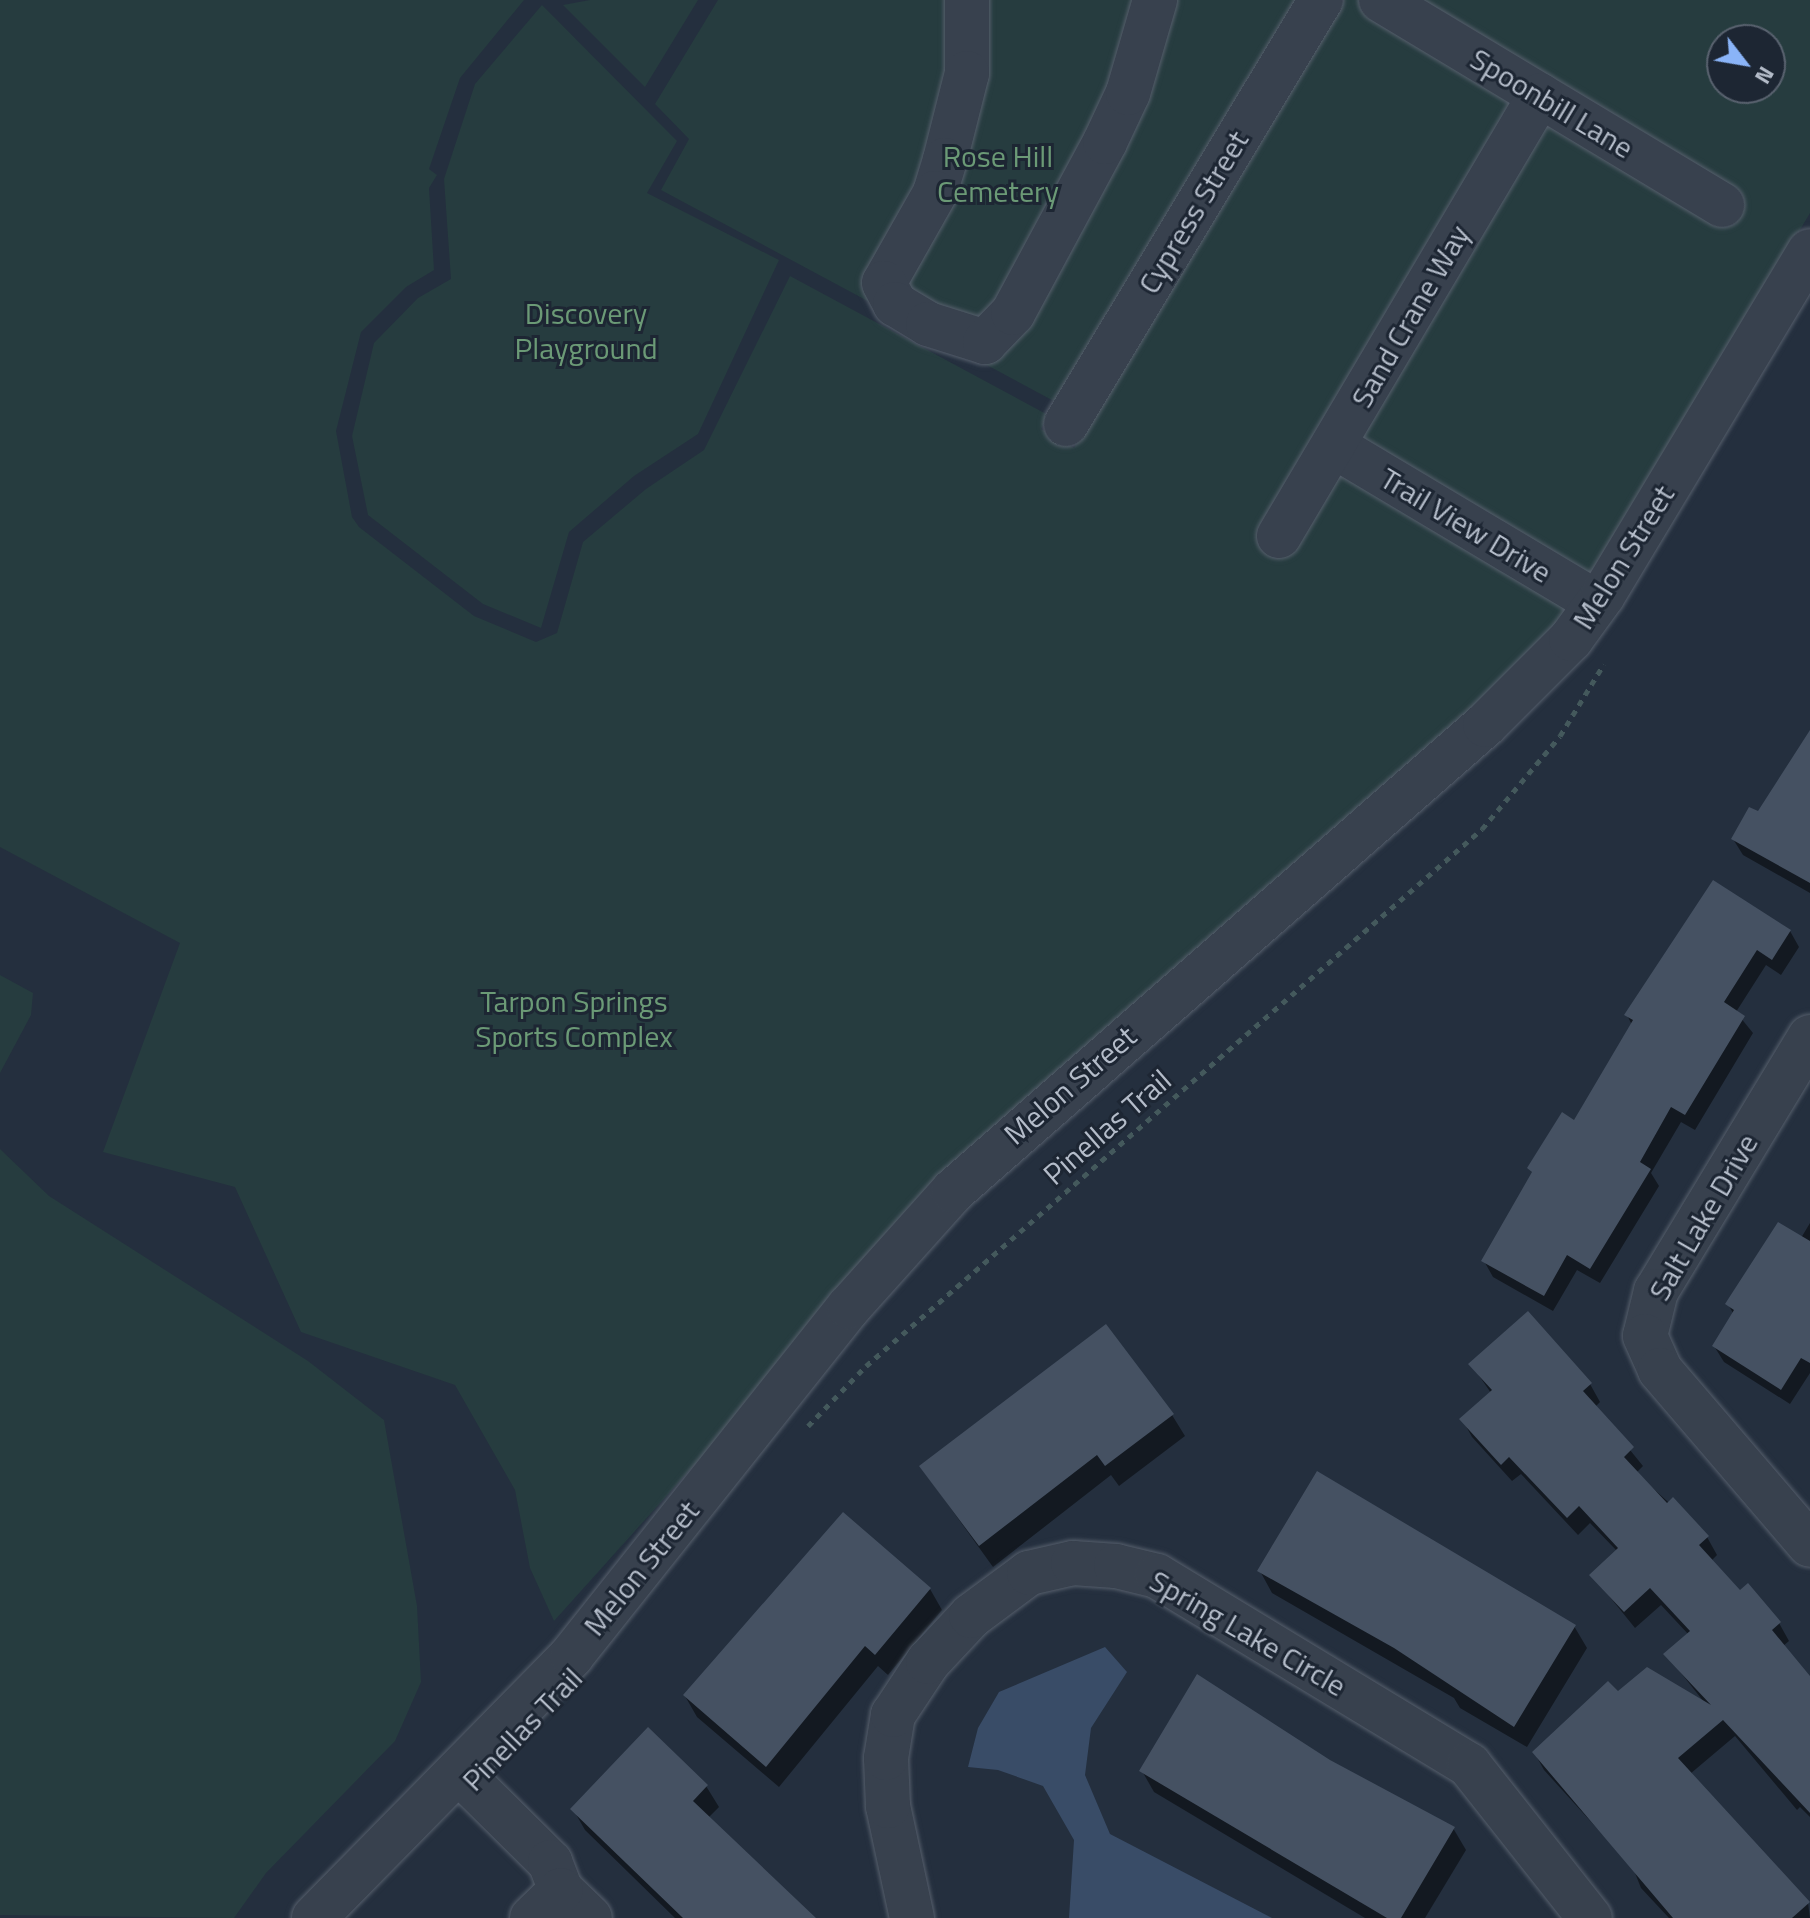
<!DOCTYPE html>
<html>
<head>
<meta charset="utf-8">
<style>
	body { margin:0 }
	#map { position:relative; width:1810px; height:1918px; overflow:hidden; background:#242f3e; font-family:"Titillium Web",sans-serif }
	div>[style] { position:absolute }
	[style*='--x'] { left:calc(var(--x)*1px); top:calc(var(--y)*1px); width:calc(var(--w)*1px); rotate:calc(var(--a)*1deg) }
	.green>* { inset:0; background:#263c3f }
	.water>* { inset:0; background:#394c67 }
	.shadow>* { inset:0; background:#0007 }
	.building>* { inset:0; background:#455162 }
	.path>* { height:5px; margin-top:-2.5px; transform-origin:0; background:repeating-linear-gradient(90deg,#44595c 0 6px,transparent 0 12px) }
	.roads { filter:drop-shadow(0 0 2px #565f6c) drop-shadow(0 0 2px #565f6c) }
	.minor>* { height:44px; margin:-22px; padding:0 22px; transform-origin:22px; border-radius:22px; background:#38414e }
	span { translate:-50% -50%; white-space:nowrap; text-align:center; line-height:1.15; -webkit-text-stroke:6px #1d2633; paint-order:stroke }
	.street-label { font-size:30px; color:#b4bcc9 }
	.park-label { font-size:30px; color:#6b9a76 }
	.north { position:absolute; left:1706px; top:24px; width:80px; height:80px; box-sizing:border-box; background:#1d2633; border:2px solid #59626f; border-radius:50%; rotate:121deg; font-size:22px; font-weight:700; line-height:32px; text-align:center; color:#b4bcc9 }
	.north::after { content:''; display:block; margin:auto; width:28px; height:36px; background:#8ab4f8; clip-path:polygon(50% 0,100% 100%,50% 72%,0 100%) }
</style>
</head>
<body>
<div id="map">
	<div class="green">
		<div style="clip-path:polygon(evenodd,0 0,524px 0,460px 78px,429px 169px,437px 175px,429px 188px,434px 270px,406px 287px,361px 332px,336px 431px,352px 517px,359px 527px,474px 616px,536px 642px,557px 633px,583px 542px,646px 489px,704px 450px,790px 276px,1048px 415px,1041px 429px,1074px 448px,1344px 0,1810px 0,1810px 213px,1587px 585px,1556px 626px,1491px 694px,955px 1161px,724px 1432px,554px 1621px,530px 1568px,515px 1490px,455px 1385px,301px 1332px,235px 1187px,103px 1152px,180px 943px,0 847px,0 0,1722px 40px,1770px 40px,1770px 88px,1722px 88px,1722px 40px)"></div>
		<div style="clip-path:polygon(590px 0,698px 0,645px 87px,563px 5px)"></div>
		<div style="clip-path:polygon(718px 0,1312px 0,1063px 406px,661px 190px,689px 139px,655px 104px)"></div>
		<div style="clip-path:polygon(542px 5px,677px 141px,647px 193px,779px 260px,698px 434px,634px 476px,569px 532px,541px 628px,483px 604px,368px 515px,352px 436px,374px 343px,418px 298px,451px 279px,444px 179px,475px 84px)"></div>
		<div style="clip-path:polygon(0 975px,33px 993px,31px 1015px,0 1073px)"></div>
		<div style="clip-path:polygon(0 1149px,49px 1196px,308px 1361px,384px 1420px,417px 1606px,421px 1682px,395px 1741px,266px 1873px,234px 1918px,0 1915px)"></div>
	</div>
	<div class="water">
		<div style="clip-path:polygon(1105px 1647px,1127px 1672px,1091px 1728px,1085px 1775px,1110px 1834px,1272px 1918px,1069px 1918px,1074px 1840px,1043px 1786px,998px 1770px,968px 1767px,978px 1728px,999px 1692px)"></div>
	</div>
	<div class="shadow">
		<div style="clip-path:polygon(1810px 733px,1810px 893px,1743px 855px,1733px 839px,1758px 814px)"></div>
		<div style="clip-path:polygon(1790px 931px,1799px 947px,1781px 975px,1766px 965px,1736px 1012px,1753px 1033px,1695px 1130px,1681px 1122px,1651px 1173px,1659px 1186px,1600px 1283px,1577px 1270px,1553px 1311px,1493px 1277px,1484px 1261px,1533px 1174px,1530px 1168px,1575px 1123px,1632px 1025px,1627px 1015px)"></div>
		<div style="clip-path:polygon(1810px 1223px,1810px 1373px,1790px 1404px,1724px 1362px,1714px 1346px,1734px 1315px,1728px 1304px,1801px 1238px)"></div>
		<div style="clip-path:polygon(1471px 1364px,1590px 1384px,1600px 1402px,1595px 1407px,1643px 1466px,1636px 1473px,1707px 1537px,1717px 1555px,1711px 1561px,1740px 1593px,1779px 1623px,1789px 1641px,1783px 1646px,1810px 1679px,1810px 1817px,1800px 1807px,1797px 1810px,1735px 1736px,1690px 1774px,1808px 1903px,1810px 1918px,1669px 1918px,1641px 1888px,1633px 1868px,1544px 1770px,1534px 1752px,1617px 1694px,1704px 1702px,1666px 1654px,1689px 1635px,1661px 1605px,1635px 1628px,1592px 1575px,1617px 1551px,1590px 1523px,1578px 1535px,1521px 1474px,1512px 1481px,1472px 1437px,1462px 1419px,1491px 1393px)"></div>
		<div style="clip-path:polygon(1172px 1415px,1185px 1436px,1119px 1486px,1111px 1475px,993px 1567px,921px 1467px)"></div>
		<div style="clip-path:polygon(1260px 1571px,1574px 1626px,1587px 1648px,1527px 1747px,1460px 1708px,1454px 1698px,1272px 1593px)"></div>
		<div style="clip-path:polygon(930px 1589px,942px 1610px,888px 1675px,878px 1666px,779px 1787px,697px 1717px,685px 1696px)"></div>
		<div style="clip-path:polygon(1329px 1761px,1453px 1828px,1466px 1850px,1425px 1918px,1365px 1918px,1154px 1792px,1142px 1771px)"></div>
		<div style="clip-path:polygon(706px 1786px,719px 1807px,708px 1818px,813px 1918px,675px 1918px,585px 1830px,573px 1809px)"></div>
	</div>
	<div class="building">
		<div style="clip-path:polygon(1810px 730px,1810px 883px,1731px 839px,1749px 807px,1758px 811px)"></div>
		<div style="clip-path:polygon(1713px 880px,1791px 930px,1772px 960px,1757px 950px,1724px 1002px,1745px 1016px,1685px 1115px,1671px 1107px,1640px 1162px,1651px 1169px,1590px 1269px,1567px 1255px,1544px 1296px,1481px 1261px,1532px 1172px,1527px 1168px,1562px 1112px,1574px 1120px,1633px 1020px,1624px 1015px)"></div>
		<div style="clip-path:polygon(1778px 1222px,1810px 1241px,1810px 1363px,1801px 1358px,1781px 1390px,1712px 1346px,1734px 1310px,1725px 1304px)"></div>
		<div style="clip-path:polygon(1528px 1311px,1592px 1383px,1583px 1391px,1634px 1447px,1624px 1457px,1667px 1503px,1673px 1497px,1709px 1536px,1699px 1545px,1740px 1590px,1748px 1583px,1781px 1622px,1772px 1630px,1810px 1676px,1810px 1813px,1723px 1720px,1678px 1758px,1810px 1902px,1792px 1918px,1673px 1918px,1532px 1752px,1608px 1681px,1618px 1691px,1647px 1667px,1711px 1705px,1663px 1654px,1690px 1631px,1650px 1588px,1624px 1612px,1589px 1575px,1618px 1548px,1579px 1506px,1567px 1518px,1509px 1457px,1501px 1465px,1459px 1419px,1492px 1390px,1468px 1364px)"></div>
		<div style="clip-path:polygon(1106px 1324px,1174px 1414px,1105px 1466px,1097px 1455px,979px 1546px,919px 1466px)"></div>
		<div style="clip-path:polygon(1317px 1471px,1576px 1625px,1514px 1727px,1394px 1648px,1257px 1571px)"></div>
		<div style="clip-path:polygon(843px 1512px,931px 1588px,875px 1655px,865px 1646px,766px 1767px,683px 1695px)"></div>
		<div style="clip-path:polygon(1197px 1674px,1330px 1760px,1455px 1827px,1401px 1918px,1387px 1918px,1139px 1771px)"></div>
		<div style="clip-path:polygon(648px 1727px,708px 1785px,693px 1801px,816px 1918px,683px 1918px,570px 1809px)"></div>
	</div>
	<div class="path">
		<div style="--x:808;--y:1426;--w:83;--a:-46"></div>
		<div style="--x:866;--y:1366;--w:817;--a:-41.08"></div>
		<div style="--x:1482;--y:829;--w:121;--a:-50"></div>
		<div style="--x:1560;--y:736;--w:84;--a:-58.6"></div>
	</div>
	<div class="roads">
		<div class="minor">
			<div style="--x:967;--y:0;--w:73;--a:90"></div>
			<div style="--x:967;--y:73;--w:90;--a:104.2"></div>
			<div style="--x:945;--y:160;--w:34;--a:107"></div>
			<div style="--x:935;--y:193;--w:103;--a:119.5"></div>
			<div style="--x:884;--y:283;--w:24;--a:62"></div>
			<div style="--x:895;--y:304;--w:39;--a:31"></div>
			<div style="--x:928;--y:324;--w:60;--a:17.5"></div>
			<div style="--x:985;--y:342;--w:40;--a:-46"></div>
			<div style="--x:1013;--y:313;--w:194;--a:-61.7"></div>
			<div style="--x:1105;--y:142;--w:54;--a:-64.9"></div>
			<div style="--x:1128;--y:93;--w:97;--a:-73.8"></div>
			<div style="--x:1381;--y:0;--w:398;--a:31"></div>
			<div style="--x:1066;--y:424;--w:495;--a:-59"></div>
			<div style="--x:1334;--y:446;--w:306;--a:30.8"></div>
			<div style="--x:1279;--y:536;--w:512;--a:-59.38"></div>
			<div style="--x:1810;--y:1037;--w:297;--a:121.2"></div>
			<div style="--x:1656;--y:1291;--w:46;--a:103.7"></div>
			<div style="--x:1645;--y:1336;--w:37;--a:66"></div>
			<div style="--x:1660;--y:1370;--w:230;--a:49.4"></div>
			<div style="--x:460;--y:1773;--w:127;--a:44.7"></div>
			<div style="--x:550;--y:1862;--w:30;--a:69"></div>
			<div style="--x:561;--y:1890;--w:40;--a:44"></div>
			<div style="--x:314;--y:1918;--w:368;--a:-45.5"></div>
			<div style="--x:572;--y:1655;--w:445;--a:-51.5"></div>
			<div style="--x:849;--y:1307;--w:156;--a:-48.1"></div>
			<div style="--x:953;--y:1191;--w:707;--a:-41.22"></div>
			<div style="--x:1485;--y:725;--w:122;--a:-45"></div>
			<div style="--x:1571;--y:639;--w:54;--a:-54"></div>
			<div style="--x:1603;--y:595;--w:401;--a:-59"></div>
			<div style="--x:532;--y:1918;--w:40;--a:-44"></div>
			<div style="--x:912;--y:1918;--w:115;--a:-102.1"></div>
			<div style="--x:888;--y:1806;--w:48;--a:-92.4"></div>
			<div style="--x:886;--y:1758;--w:44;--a:-80.8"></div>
			<div style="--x:893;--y:1715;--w:64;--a:-56.6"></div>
			<div style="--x:928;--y:1662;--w:63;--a:-46.9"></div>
			<div style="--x:971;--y:1616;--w:72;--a:-36.6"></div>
			<div style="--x:1029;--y:1573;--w:45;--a:-12.8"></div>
			<div style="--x:1073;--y:1563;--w:43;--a:4"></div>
			<div style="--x:1116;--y:1566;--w:42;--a:13.7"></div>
			<div style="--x:1157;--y:1576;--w:365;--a:31.2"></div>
			<div style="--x:1469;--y:1765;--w:195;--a:51.7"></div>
		</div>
	</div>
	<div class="street-label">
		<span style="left:1552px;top:103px;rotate:31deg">Spoonbill Lane</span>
		<span style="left:1193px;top:212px;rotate:-59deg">Cypress Street</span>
		<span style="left:1410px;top:316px;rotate:-60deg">Sand Crane Way</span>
		<span style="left:1466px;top:525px;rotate:31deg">Trail View Drive</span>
		<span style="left:1623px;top:557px;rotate:-58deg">Melon Street</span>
		<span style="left:1070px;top:1085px;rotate:-41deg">Melon Street</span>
		<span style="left:1107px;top:1127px;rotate:-41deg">Pinellas Trail</span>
		<span style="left:1703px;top:1217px;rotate:-60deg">Salt Lake Drive</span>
		<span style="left:641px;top:1568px;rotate:-51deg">Melon Street</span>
		<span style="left:1248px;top:1633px;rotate:30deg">Spring Lake Circle</span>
		<span style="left:522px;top:1729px;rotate:-46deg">Pinellas Trail</span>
	</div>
	<div class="park-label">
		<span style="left:998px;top:173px">Rose Hill<br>Cemetery</span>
		<span style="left:586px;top:330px">Discovery<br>Playground</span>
		<span style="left:574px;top:1018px">Tarpon Springs<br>Sports Complex</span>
	</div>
	<div class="north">N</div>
</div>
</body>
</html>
